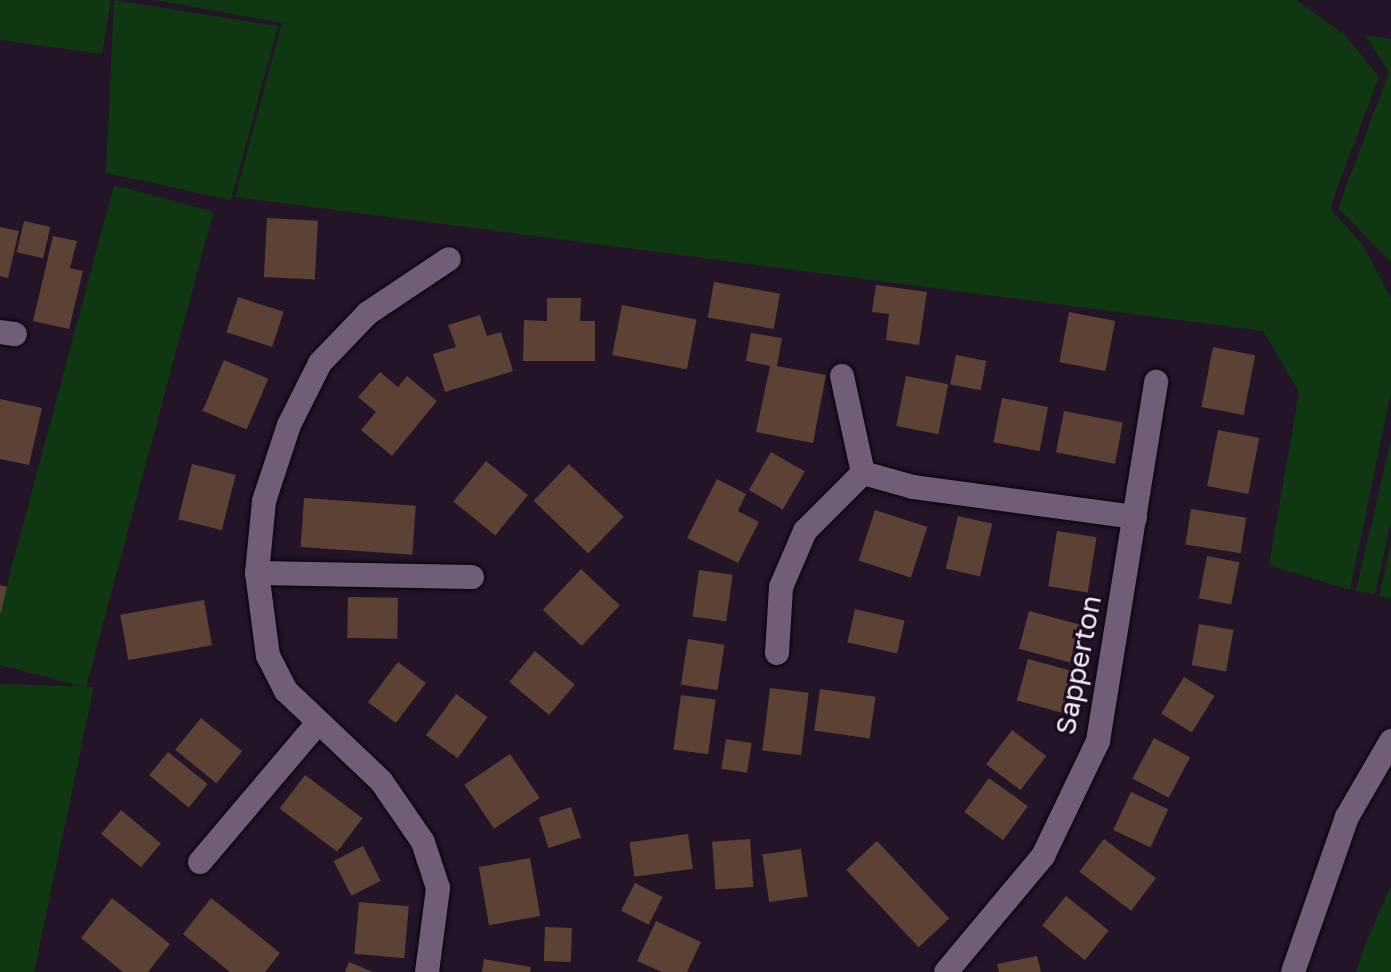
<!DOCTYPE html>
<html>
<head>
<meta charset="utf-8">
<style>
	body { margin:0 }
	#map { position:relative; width:1391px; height:972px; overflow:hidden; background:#231428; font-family:"Golos Text",sans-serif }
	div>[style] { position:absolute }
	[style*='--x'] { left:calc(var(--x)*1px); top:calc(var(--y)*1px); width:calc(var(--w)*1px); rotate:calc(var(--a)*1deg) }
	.green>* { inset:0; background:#0f3711; transform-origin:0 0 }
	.building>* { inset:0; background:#5c4234; transform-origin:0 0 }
	.roads { filter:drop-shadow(0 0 2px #0c0210) drop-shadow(0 0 2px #0c0210) }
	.minor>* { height:24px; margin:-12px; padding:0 12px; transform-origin:12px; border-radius:12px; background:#705e76 }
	span { translate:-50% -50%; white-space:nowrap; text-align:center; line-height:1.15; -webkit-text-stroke:6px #1a0b1e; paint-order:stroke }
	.street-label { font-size:28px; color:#f8edfb }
</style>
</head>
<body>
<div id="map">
	<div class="green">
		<div style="clip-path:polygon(0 0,111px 0,102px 54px,0 40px)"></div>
		<div style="clip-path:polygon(114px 0,278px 26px,231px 200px,106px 173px)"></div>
		<div style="clip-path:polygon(155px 0,1296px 0,1345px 35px,1379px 77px,1330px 208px,1362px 244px,1391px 298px,1391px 392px,1350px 590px,1269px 565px,1299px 392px,1263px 331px,235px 197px,282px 23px)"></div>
		<div style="clip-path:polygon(1365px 35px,1391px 39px,1391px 262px,1338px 208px,1389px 72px)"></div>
		<div style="left:114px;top:185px;width:103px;height:493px;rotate:15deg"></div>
		<div style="clip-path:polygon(1391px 439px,1391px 521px,1375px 594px,1356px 591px)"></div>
		<div style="clip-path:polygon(1391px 545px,1391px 599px,1379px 596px)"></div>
		<div style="clip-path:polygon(0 684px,94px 687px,34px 972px,0 972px)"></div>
		<div style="clip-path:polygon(1391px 886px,1391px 972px,1356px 972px,1367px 940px)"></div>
	</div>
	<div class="building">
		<div style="left:267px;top:218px;width:51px;height:59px;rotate:3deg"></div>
		<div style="left:24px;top:221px;width:27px;height:32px;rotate:13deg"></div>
		<div style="clip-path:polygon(0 227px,19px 231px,8px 278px,0 276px)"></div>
		<div style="clip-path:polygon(53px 236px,77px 241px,70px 268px,83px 271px,69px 329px,33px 321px)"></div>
		<div style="left:714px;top:282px;width:67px;height:36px;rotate:10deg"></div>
		<div style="clip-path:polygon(876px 285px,927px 292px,919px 345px,886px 340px,889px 314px,872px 312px)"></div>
		<div style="left:238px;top:297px;width:48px;height:37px;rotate:18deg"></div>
		<div style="clip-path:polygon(547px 298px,581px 298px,580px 321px,595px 321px,595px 361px,523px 361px,524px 320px,547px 321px)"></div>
		<div style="left:622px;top:305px;width:76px;height:51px;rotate:11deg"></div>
		<div style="left:1069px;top:312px;width:47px;height:51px;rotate:11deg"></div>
		<div style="clip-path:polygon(480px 315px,487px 336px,501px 332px,513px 371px,445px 392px,433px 354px,456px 347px,448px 325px)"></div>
		<div style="clip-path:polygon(751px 333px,782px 338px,777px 366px,826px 375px,813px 443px,756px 432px,770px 366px,746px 361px)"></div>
		<div style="left:1213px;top:347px;width:43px;height:61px;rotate:11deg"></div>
		<div style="left:956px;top:355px;width:31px;height:30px;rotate:11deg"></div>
		<div style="left:224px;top:360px;width:48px;height:55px;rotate:23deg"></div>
		<div style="clip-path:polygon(380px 372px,398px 387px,407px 376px,437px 401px,392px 456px,361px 430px,376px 412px,358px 397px)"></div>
		<div style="left:906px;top:376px;width:43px;height:51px;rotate:11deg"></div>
		<div style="left:1002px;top:398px;width:47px;height:45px;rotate:11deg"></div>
		<div style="clip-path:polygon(0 399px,42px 408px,29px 465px,0 459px)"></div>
		<div style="left:1064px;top:411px;width:60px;height:42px;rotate:11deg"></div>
		<div style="left:1218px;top:430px;width:42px;height:57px;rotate:11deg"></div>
		<div style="left:771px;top:452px;width:39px;height:44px;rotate:30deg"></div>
		<div style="left:486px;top:461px;width:54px;height:52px;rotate:39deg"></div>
		<div style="left:192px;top:464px;width:45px;height:57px;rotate:14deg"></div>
		<div style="left:569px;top:464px;width:76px;height:51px;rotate:44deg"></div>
		<div style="clip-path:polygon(717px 479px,746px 494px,738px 511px,759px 522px,738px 563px,687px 538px)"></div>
		<div style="left:304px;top:498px;width:112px;height:49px;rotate:4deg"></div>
		<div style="left:1191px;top:509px;width:56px;height:36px;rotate:9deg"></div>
		<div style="left:875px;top:510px;width:55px;height:53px;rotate:18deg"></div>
		<div style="left:958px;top:516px;width:35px;height:54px;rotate:13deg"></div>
		<div style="left:1057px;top:531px;width:40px;height:56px;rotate:9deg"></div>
		<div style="left:1207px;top:556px;width:33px;height:43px;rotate:11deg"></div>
		<div style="left:581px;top:569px;width:53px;height:56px;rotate:43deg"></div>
		<div style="left:699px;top:570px;width:34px;height:47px;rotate:8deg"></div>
		<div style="clip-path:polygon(0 585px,7px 587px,1px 612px,0 612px)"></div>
		<div style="left:348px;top:597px;width:50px;height:41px;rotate:1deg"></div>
		<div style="left:204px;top:600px;width:46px;height:85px;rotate:80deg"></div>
		<div style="left:855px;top:609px;width:51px;height:34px;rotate:13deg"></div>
		<div style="left:1029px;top:611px;width:53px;height:39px;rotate:15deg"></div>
		<div style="left:1199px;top:624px;width:35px;height:42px;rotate:10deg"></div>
		<div style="left:688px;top:639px;width:37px;height:46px;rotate:9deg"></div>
		<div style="left:535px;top:651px;width:52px;height:40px;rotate:40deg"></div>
		<div style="left:1028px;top:659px;width:49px;height:43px;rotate:15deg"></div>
		<div style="left:398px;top:662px;width:35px;height:50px;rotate:37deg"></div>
		<div style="left:1184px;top:677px;width:36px;height:43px;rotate:32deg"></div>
		<div style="left:770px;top:688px;width:39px;height:63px;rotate:7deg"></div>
		<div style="left:820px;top:689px;width:56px;height:42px;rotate:8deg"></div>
		<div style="left:456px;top:694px;width:39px;height:51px;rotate:36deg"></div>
		<div style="left:681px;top:695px;width:35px;height:55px;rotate:8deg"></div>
		<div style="left:201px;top:718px;width:53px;height:41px;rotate:39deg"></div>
		<div style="left:1012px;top:730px;width:43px;height:43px;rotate:37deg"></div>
		<div style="left:1154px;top:738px;width:41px;height:46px;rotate:28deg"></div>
		<div style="left:726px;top:739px;width:26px;height:30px;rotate:9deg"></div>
		<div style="left:168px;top:752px;width:51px;height:30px;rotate:39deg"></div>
		<div style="left:510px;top:754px;width:53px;height:55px;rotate:56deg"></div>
		<div style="left:305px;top:775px;width:72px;height:42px;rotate:37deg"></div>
		<div style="left:989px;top:778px;width:48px;height:42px;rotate:36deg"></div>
		<div style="left:1131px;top:792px;width:41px;height:42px;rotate:25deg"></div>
		<div style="left:571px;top:807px;width:32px;height:34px;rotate:72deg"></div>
		<div style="left:121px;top:810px;width:52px;height:31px;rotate:40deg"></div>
		<div style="left:688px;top:834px;width:35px;height:59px;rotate:82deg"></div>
		<div style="left:750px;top:839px;width:48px;height:38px;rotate:86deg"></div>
		<div style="left:1104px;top:839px;width:65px;height:41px;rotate:37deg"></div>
		<div style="left:877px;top:841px;width:106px;height:42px;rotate:47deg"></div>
		<div style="left:363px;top:846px;width:39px;height:33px;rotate:63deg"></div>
		<div style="left:801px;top:849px;width:48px;height:39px;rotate:82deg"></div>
		<div style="left:530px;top:858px;width:59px;height:52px;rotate:80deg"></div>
		<div style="left:635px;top:883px;width:31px;height:31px;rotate:27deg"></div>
		<div style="left:1066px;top:896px;width:55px;height:38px;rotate:39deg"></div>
		<div style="clip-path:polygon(112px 898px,170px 944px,148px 972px,123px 972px,81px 938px)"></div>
		<div style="clip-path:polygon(211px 898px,280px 953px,265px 972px,230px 972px,183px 934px)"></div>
		<div style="left:359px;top:902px;width:50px;height:52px;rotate:5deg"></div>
		<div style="clip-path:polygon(656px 921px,701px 942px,687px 972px,662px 972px,637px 961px)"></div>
		<div style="left:545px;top:927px;width:27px;height:34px;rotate:2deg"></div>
		<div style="clip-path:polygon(1037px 956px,1041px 972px,999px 972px,997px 964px)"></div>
		<div style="clip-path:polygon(484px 959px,531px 967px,530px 972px,482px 972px)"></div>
		<div style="clip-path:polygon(349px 962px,373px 972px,345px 972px)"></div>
	</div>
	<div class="roads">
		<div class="minor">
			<div style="--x:0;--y:332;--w:15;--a:8"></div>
			<div style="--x:842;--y:376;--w:99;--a:77.8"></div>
			<div style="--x:257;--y:573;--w:215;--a:1.1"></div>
			<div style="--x:777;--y:653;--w:66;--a:-86.5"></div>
			<div style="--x:781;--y:587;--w:61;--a:-66.8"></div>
			<div style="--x:805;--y:531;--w:82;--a:-45"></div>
			<div style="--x:863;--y:473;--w:52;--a:15.6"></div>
			<div style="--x:913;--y:487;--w:224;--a:7.7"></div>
			<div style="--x:200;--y:862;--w:180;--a:-49.7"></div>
			<div style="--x:427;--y:972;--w:85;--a:-82.5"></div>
			<div style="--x:438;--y:888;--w:48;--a:-108.1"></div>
			<div style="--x:423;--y:842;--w:74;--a:-124.5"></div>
			<div style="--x:381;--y:781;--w:131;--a:-136.5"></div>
			<div style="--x:286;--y:691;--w:39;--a:-117"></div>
			<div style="--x:268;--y:656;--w:84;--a:-97.5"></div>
			<div style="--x:257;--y:573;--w:72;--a:-84.4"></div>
			<div style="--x:264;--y:501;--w:80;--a:-71.8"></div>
			<div style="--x:289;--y:425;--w:69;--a:-63.4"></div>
			<div style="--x:320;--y:363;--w:69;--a:-46.2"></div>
			<div style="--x:368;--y:313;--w:97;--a:-33.7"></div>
			<div style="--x:946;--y:972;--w:151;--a:-50.1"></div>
			<div style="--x:1043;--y:856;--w:127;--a:-64.4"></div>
			<div style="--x:1098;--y:741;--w:364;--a:-80.8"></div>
			<div style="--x:1293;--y:972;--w:164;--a:-70.8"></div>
			<div style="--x:1347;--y:817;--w:88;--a:-59.9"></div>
		</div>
	</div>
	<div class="street-label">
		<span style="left:1078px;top:665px;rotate:-79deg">Sapperton</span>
	</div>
</div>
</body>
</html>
